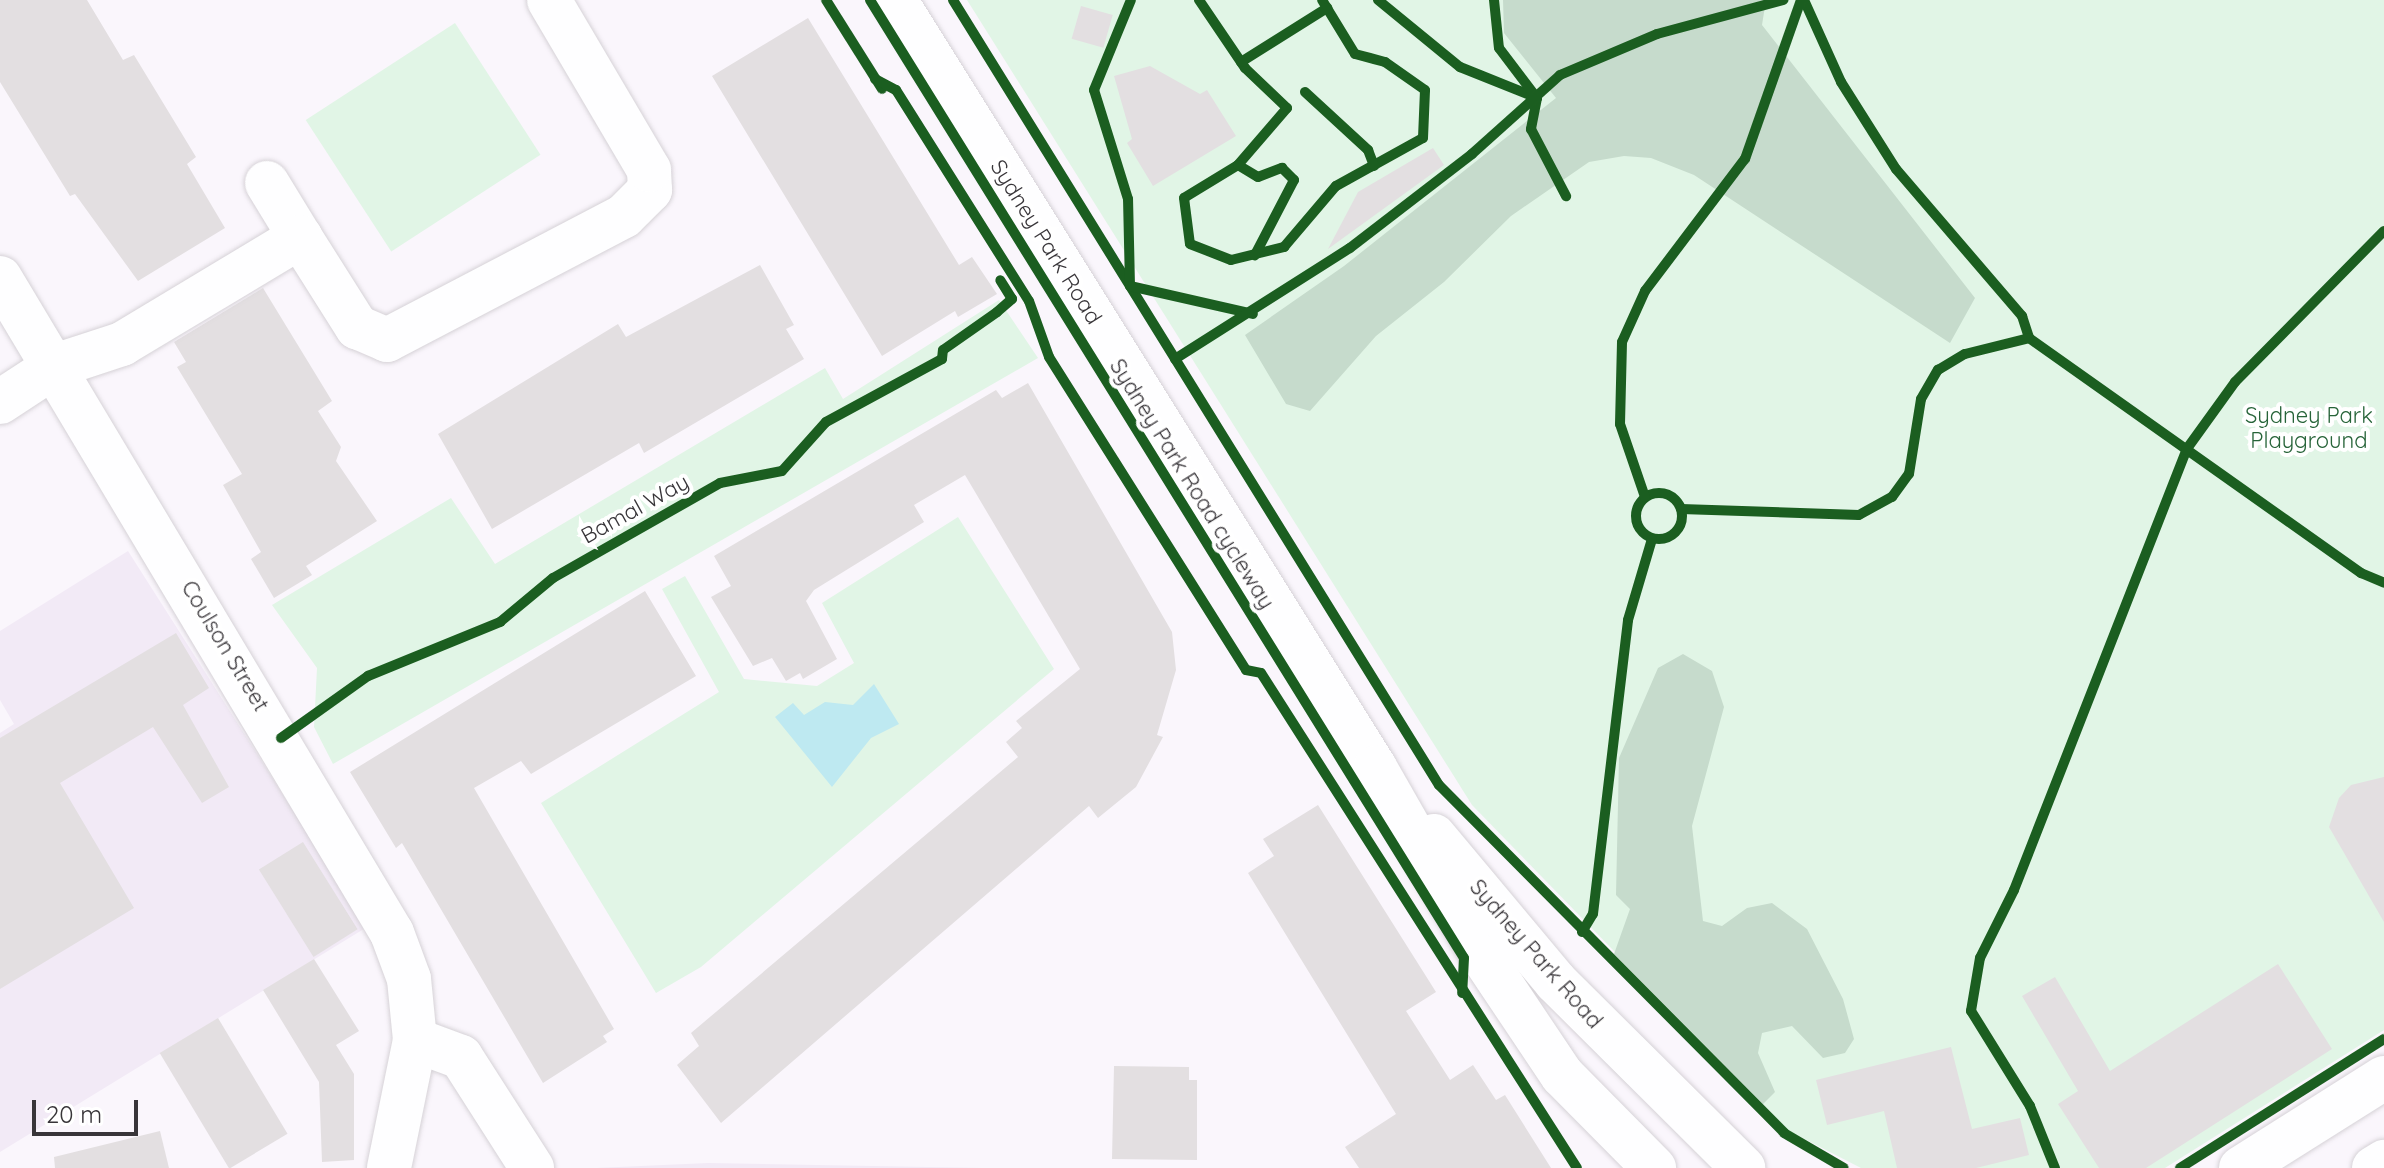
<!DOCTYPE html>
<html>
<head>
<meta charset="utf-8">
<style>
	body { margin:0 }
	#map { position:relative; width:2384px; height:1168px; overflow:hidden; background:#faf6fc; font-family:Quicksand,sans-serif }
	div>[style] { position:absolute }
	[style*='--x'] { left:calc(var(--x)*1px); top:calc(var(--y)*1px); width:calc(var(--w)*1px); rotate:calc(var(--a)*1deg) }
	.built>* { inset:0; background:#f2eaf6 }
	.green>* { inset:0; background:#e1f5e6; transform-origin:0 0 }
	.forest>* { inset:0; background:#c6dbcc }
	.water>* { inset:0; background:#bee9f1 }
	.building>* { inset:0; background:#e3dfe1; transform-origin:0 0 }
	.roads { filter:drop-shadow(0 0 2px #d6d2d7) drop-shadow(0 0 2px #d6d2d7) }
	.minor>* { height:44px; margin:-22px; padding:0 22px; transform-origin:22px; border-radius:22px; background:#fefeff }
	.major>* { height:44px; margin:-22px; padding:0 22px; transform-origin:22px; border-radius:22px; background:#fefeff }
	.highway>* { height:44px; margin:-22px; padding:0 22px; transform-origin:22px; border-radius:22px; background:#fefeff }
	.cycleway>* { height:10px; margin:-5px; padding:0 5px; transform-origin:5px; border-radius:5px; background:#1b5e20 }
	.cycleway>.ring { margin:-5px; padding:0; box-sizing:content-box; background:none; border:10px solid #1b5e20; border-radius:50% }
	span { translate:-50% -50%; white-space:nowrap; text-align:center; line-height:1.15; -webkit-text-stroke:8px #fff; paint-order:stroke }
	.street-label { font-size:22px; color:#383539 }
	.park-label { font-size:22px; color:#276439 }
	.scale { position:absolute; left:32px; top:1100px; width:106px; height:36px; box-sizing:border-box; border:4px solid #383539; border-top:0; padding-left:10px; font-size:24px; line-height:28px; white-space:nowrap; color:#383539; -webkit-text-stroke:6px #fff; paint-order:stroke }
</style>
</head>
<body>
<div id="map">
	<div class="built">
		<div style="clip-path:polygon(128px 551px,367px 927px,0 1152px,0 733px,14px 724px,0 700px,0 631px)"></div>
		<div style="clip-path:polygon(708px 1163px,983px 1168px,596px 1168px)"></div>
	</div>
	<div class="green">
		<div style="clip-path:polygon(967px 0,2384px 0,2384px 1030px,2165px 1168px,1861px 1168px,1789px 1131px,1472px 805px)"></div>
		<div style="left:455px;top:23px;width:157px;height:178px;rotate:57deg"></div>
		<div style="clip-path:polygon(999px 300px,1038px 358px,333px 764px,314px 727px,317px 668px,272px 605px,451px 498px,495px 564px,825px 368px,843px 399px)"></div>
		<div style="clip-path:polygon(958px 517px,1054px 669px,701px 967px,656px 993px,541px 803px,719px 692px,662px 589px,685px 576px,744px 679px,817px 686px,854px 663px,822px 603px)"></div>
	</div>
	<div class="forest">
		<div style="clip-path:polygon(1503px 0,1766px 0,1762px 25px,1975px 298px,1950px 343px,1694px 175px,1651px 158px,1624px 156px,1589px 162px,1511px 216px,1444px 282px,1376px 336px,1310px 411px,1286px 404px,1245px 335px,1344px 266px,1556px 98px,1504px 33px)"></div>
		<div style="clip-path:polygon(1683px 654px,1712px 671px,1724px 707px,1692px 826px,1703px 921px,1722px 926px,1747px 908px,1772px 903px,1807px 929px,1843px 999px,1854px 1039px,1845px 1053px,1823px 1058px,1792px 1026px,1762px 1033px,1758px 1053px,1775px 1092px,1763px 1104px,1614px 954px,1630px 909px,1616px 895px,1619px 758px,1658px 668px)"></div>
	</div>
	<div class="water">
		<div style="clip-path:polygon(874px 684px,899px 724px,871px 738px,832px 787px,775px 717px,793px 703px,804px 715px,825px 702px,853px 705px)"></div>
	</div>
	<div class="building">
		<div style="clip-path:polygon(0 0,87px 0,123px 60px,134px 55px,196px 157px,187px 164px,225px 228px,138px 281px,75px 194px,70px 196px,0 82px)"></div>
		<div style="left:1081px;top:6px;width:33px;height:34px;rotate:16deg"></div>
		<div style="clip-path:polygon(808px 18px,959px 265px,972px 257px,997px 294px,958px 317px,955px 311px,882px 356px,712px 76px)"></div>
		<div style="clip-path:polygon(1150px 66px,1200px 94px,1207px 90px,1236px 136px,1153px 186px,1127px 143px,1132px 139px,1114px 76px)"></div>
		<div style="clip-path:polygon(1433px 148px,1444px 165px,1328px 249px,1358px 192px)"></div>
		<div style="clip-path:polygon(760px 265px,794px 325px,786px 329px,804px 359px,644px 453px,639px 443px,492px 529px,438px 434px,618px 324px,626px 337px)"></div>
		<div style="clip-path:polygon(263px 288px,332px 401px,318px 411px,341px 447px,336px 461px,377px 521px,306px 566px,312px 575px,274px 598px,251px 559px,261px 552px,223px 485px,242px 474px,177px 367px,186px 362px,174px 342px)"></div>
		<div style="clip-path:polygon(1028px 383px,1172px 632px,1176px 670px,1157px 735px,1163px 737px,1136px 787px,1098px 818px,1089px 806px,721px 1123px,677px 1065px,699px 1046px,691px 1033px,1018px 757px,1006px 742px,1022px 728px,1016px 721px,1080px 669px,965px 475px,914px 505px,924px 522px,814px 590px,806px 601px,837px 659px,803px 679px,800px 673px,786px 681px,772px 658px,753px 666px,711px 597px,731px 586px,714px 556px,996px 390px,1002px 398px)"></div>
		<div style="clip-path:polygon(645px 591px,696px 676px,531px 774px,521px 761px,474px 788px,614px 1029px,603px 1036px,607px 1042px,543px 1083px,402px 843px,396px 848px,350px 772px)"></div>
		<div style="clip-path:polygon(176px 633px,209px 688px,183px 705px,229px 787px,202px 803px,153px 727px,60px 783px,134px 908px,0 989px,0 738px)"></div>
		<div style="clip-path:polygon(2384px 777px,2384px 922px,2329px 827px,2339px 798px,2351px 785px)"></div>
		<div style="clip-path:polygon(1318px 805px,1436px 992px,1406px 1011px,1450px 1080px,1473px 1065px,1496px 1100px,1505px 1095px,1551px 1168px,1359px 1168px,1345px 1147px,1396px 1114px,1248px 873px,1274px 856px,1263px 839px)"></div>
		<div style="left:303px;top:842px;width:103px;height:52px;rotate:58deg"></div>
		<div style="clip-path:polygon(314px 959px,359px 1031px,336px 1045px,354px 1074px,354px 1160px,322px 1162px,319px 1082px,263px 990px)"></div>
		<div style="clip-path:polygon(2278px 964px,2332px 1049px,2146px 1168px,2099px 1168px,2058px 1104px,2078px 1091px,2022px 996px,2055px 977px,2110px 1071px)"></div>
		<div style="left:218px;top:1018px;width:135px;height:68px;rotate:59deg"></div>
		<div style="clip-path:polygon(1951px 1047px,1972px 1129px,2020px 1118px,2029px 1155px,1976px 1168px,1897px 1168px,1884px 1111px,1827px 1125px,1816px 1080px)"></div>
		<div style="clip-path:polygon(1114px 1066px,1189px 1067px,1189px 1080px,1197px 1080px,1197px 1160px,1112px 1159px)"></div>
		<div style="clip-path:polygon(160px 1131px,169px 1168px,55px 1168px,54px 1157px)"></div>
	</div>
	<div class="roads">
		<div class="minor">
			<div style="--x:267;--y:183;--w:63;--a:58.6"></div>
			<div style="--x:0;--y:278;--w:763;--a:59.1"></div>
			<div style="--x:392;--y:933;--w:49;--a:69.7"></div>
			<div style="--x:409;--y:979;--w:61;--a:84.4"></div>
			<div style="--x:415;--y:1040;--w:131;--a:101.5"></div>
			<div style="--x:0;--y:402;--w:66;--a:-33.2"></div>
			<div style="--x:55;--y:366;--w:71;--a:-18.2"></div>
			<div style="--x:122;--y:344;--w:208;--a:-31"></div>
			<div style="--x:300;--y:237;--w:107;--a:57.7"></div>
			<div style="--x:357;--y:327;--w:33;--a:23"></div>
			<div style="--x:387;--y:340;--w:267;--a:-27.6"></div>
			<div style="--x:624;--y:216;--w:37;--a:-45"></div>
			<div style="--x:650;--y:190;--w:20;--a:-93"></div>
			<div style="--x:649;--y:170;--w:197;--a:-120.5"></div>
			<div style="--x:415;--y:1040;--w:49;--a:20.3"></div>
			<div style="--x:461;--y:1057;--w:132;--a:57.4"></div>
		</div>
		<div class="major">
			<div style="--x:895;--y:0;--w:906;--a:57.99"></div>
			<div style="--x:1375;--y:768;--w:218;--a:60.3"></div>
			<div style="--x:1483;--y:957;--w:142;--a:56.2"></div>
			<div style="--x:1562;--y:1075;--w:131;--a:45.3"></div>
			<div style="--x:1434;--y:836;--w:190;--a:50.1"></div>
			<div style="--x:1556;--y:982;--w:264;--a:44.8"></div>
		</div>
		<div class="highway">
			<div style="--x:2241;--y:1168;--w:169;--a:-32.2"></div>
			<div style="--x:2374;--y:1168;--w:12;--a:-31"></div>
		</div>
	</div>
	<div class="cycleway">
		<div style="--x:826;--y:0;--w:105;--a:57.8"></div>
		<div style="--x:870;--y:0;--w:1127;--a:58.2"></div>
		<div style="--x:1464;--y:958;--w:35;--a:93"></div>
		<div style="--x:953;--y:0;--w:923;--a:58.24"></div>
		<div style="--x:1439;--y:785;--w:490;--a:45.2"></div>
		<div style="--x:1784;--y:1133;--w:69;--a:30.3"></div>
		<div style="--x:1199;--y:0;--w:82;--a:55.9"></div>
		<div style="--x:1245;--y:68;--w:58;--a:43.6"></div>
		<div style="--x:1287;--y:108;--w:75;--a:130.7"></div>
		<div style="--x:1238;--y:165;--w:63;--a:148.6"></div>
		<div style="--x:1184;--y:198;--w:46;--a:82.6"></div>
		<div style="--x:1190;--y:244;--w:44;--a:21.3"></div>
		<div style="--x:1231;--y:260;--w:55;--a:-13.8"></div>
		<div style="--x:1284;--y:247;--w:80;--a:-49.6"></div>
		<div style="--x:1336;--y:186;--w:99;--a:-28.9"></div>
		<div style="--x:1423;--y:138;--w:48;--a:-87.6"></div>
		<div style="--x:1425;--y:90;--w:49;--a:-145"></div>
		<div style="--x:1385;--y:62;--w:31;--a:-165"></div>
		<div style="--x:1355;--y:54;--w:63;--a:-121.4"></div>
		<div style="--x:1378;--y:0;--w:106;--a:39.3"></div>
		<div style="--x:1460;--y:67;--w:83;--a:21.9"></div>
		<div style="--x:1494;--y:0;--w:48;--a:84.1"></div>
		<div style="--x:1499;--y:48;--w:63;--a:52.8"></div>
		<div style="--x:1537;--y:98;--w:32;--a:101"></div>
		<div style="--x:1531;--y:129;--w:76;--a:62.4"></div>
		<div style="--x:1804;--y:0;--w:90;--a:65.7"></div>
		<div style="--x:1841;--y:82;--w:103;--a:57.7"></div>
		<div style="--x:1896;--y:169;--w:194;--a:49.4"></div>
		<div style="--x:2022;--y:316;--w:23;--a:72"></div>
		<div style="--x:2029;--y:338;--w:407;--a:35.3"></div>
		<div style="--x:2361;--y:573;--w:25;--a:23"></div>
		<div style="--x:1241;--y:62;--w:102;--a:-32.1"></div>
		<div style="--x:875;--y:79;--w:24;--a:28"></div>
		<div style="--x:896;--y:90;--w:249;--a:57.8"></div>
		<div style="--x:1029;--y:301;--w:59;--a:70.3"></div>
		<div style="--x:1049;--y:357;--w:370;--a:57.8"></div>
		<div style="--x:1246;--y:670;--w:15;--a:11"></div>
		<div style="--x:1261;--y:673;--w:587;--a:57.45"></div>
		<div style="--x:1305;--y:92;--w:86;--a:42.6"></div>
		<div style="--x:1368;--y:150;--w:17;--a:69"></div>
		<div style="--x:1238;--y:165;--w:23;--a:31"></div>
		<div style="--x:1258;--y:177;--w:26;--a:-21"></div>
		<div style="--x:1282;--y:168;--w:17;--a:45"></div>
		<div style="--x:1294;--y:180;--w:85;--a:117.5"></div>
		<div style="--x:1130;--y:286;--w:87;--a:-91.3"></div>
		<div style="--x:1128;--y:199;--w:114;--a:-107.3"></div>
		<div style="--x:1094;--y:90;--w:97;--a:-67.7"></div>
		<div style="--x:1130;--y:286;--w:126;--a:12.8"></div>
		<div style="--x:1175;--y:359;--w:207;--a:-32.4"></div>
		<div style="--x:1350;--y:248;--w:154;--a:-37.6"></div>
		<div style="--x:1472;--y:154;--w:118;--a:-41.9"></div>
		<div style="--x:1560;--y:75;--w:105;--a:-22.9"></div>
		<div style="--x:1657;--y:34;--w:131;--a:-15.1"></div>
		<div class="ring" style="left:1636px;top:493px;width:36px;height:36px"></div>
		<div style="--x:1645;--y:497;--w:77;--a:-108.9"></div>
		<div style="--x:1620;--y:424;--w:82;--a:-88.6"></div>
		<div style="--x:1622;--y:342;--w:56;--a:-65.7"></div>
		<div style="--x:1645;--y:291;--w:166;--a:-52.9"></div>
		<div style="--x:1745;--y:159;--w:169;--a:-70.6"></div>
		<div style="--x:1681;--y:509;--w:178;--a:1.9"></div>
		<div style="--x:1859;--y:515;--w:38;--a:-29"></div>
		<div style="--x:1892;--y:497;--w:29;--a:-54"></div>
		<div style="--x:1909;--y:474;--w:76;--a:-80.9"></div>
		<div style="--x:1921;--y:399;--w:34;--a:-60"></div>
		<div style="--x:1938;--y:370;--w:31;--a:-31"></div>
		<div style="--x:1965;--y:354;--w:66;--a:-14"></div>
		<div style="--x:281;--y:738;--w:107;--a:-35.5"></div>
		<div style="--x:368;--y:676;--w:143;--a:-22.2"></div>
		<div style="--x:500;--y:622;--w:69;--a:-39.7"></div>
		<div style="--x:553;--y:578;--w:192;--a:-29.6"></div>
		<div style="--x:720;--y:483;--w:63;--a:-11"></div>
		<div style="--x:782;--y:471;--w:66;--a:-48.1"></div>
		<div style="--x:826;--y:422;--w:132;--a:-28.5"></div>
		<div style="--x:942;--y:359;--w:9;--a:-84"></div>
		<div style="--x:943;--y:350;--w:66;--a:-35.1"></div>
		<div style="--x:997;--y:312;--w:20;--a:-41"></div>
		<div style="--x:1012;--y:299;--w:22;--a:-122"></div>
		<div style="--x:1582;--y:932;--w:21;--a:-59"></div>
		<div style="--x:1593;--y:914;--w:296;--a:-83.2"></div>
		<div style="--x:1628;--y:620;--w:84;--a:-73.5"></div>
		<div style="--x:2055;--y:1168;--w:67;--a:-112"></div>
		<div style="--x:2030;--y:1106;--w:112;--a:-121.8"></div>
		<div style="--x:1971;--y:1011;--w:54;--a:-80.4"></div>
		<div style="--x:1980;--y:958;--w:76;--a:-63.4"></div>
		<div style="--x:2014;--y:890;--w:472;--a:-68.6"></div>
		<div style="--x:2186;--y:450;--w:84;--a:-54.2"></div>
		<div style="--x:2235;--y:382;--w:212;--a:-45.4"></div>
		<div style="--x:2180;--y:1168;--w:241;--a:-32.3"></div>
	</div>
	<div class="street-label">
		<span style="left:1046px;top:242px;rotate:58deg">Sydney Park Road</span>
		<span style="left:1192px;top:484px;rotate:58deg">Sydney Park Road cycleway</span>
		<span style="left:635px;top:509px;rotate:-29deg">Bamal Way</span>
		<span style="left:225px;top:646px;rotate:59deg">Coulson Street</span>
		<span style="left:1536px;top:954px;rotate:49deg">Sydney Park Road</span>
	</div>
	<div class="park-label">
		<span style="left:2309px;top:428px">Sydney Park<br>Playground</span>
	</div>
	<div class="scale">20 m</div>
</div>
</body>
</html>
